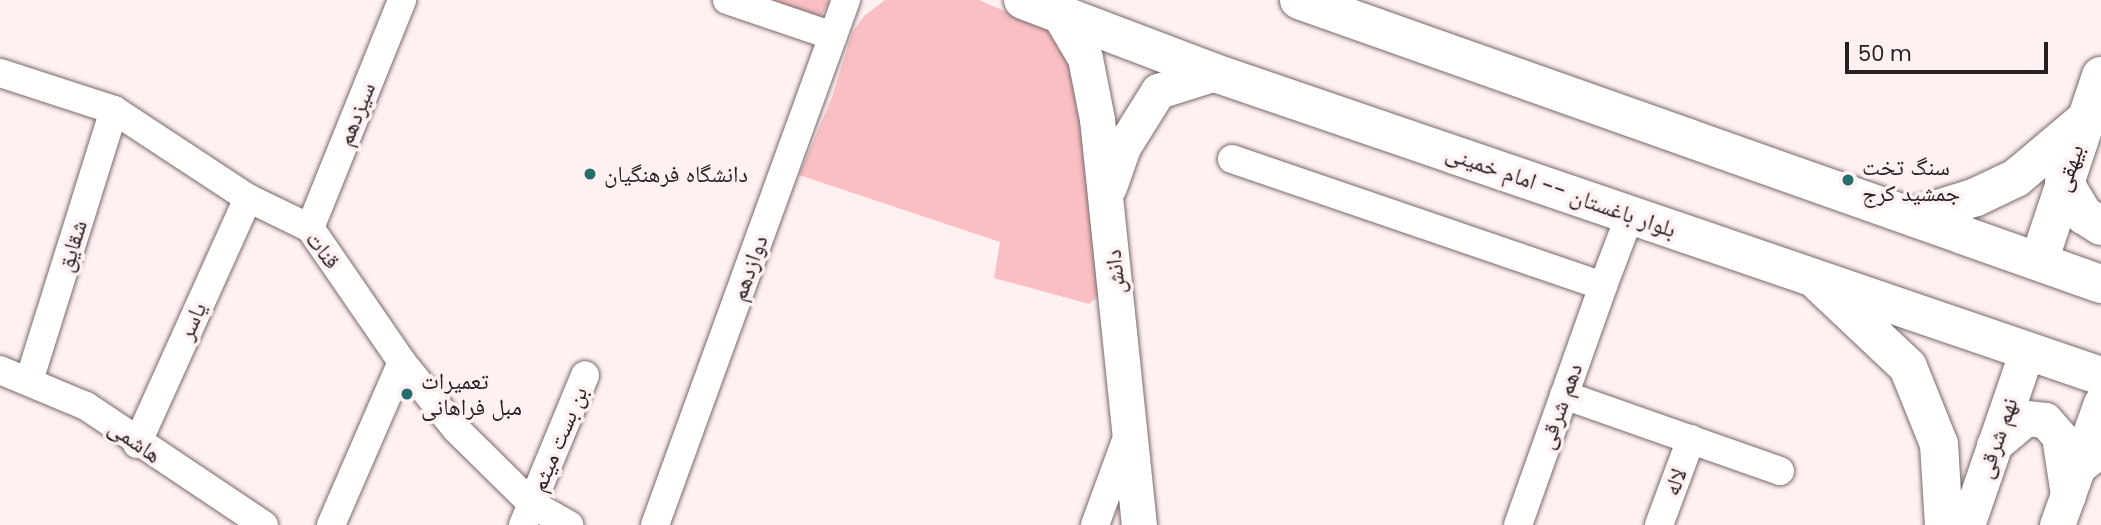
<!DOCTYPE html>
<html>
<head>
<meta charset="utf-8">
<style>
	body { margin:0 }
	#map { position:relative; width:2101px; height:525px; overflow:hidden; background:#fff0f1; font-family:Poppins,"Noto Naskh Arabic",sans-serif }
	div>[style] { position:absolute }
	[style*='--x'] { left:calc(var(--x)*1px); top:calc(var(--y)*1px); width:calc(var(--w)*1px); rotate:calc(var(--a)*1deg) }
	.green>* { inset:0; background:#f9bfc3 }
	.roads { filter:drop-shadow(0 0 2px #79696a) drop-shadow(0 0 2px #79696a) }
	.minor>* { height:28px; margin:-14px; padding:0 14px; transform-origin:14px; border-radius:14px; background:#fff }
	.tertiary>* { height:35px; margin:-17.5px; padding:0 17.5px; transform-origin:17.5px; border-radius:17.5px; background:#fff }
	.secondary>* { height:38px; margin:-19px; padding:0 19px; transform-origin:19px; border-radius:19px; background:#fff }
	.primary>* { height:38px; margin:-19px; padding:0 19px; transform-origin:19px; border-radius:19px; background:#fff }
	.dots>* { width:19px; height:19px; translate:-50% -50%; box-sizing:border-box; border:4px solid #fff0f1; border-radius:50% }
	span { translate:-50% -50%; white-space:nowrap; text-align:center; line-height:1.15; -webkit-text-stroke:7px #fff0f1; paint-order:stroke }
	.street-label { font-size:23px; color:#262020 }
	.poi-label { font-size:23px; color:#262020 }
	.left { translate:0 -50%; text-align:left }
	.scale { position:absolute; left:1845px; top:42px; width:203px; height:32px; box-sizing:border-box; border:4px solid #262020; border-top:0; padding-left:9px; font-size:21px; line-height:24px; white-space:nowrap; color:#262020; -webkit-text-stroke:5px #fff0f1; paint-order:stroke }
</style>
</head>
<body>
<div id="map">
	<div class="green">
		<div style="clip-path:polygon(767px 0,829px 0,829px 4px,819px 18px)"></div>
		<div style="clip-path:polygon(885px 0,979px 0,1049px 30px,1074px 70px,1102px 293px,1089px 304px,994px 278px,1000px 242px,799px 175px,832px 97px,852px 33px,864px 16px)"></div>
	</div>
	<div class="roads">
		<div class="minor">
			<div style="--x:727;--y:0;--w:112;--a:18.8"></div>
			<div style="--x:0;--y:73;--w:120;--a:18"></div>
			<div style="--x:114;--y:110;--w:160;--a:33.3"></div>
			<div style="--x:248;--y:198;--w:69;--a:25.8"></div>
			<div style="--x:310;--y:228;--w:163;--a:55.5"></div>
			<div style="--x:402;--y:362;--w:86;--a:51.1"></div>
			<div style="--x:456;--y:429;--w:107;--a:44.6"></div>
			<div style="--x:532;--y:504;--w:43;--a:29.6"></div>
			<div style="--x:1232;--y:159;--w:392;--a:18.9"></div>
			<div style="--x:1603;--y:286;--w:76;--a:-69.2"></div>
			<div style="--x:310;--y:228;--w:246;--a:-68"></div>
			<div style="--x:0;--y:370;--w:93;--a:22.7"></div>
			<div style="--x:86;--y:406;--w:214;--a:33.8"></div>
			<div style="--x:29;--y:381;--w:284;--a:-72.6"></div>
			<div style="--x:1564;--y:395;--w:229;--a:19.4"></div>
			<div style="--x:137;--y:444;--w:270;--a:-65.7"></div>
			<div style="--x:331;--y:525;--w:178;--a:-66.5"></div>
			<div style="--x:523;--y:525;--w:162;--a:-67.5"></div>
			<div style="--x:655;--y:525;--w:559;--a:-70.01"></div>
			<div style="--x:1095;--y:525;--w:96;--a:-69.9"></div>
			<div style="--x:1518;--y:525;--w:254;--a:-70.4"></div>
			<div style="--x:1659;--y:525;--w:92;--a:-69.6"></div>
		</div>
		<div class="tertiary">
			<div style="--x:1059;--y:14;--w:51;--a:59.4"></div>
			<div style="--x:1085;--y:58;--w:62;--a:78.9"></div>
			<div style="--x:1097;--y:119;--w:408;--a:84.1"></div>
			<div style="--x:1109;--y:187;--w:42;--a:-70.7"></div>
			<div style="--x:1123;--y:147;--w:66;--a:-58"></div>
			<div style="--x:1158;--y:91;--w:60;--a:-17.5"></div>
			<div style="--x:1994;--y:445;--w:42;--a:-40.2"></div>
			<div style="--x:2026;--y:418;--w:19;--a:6"></div>
			<div style="--x:2045;--y:420;--w:21;--a:49"></div>
			<div style="--x:2059;--y:436;--w:60;--a:81.3"></div>
			<div style="--x:1967;--y:525;--w:184;--a:-71"></div>
			<div style="--x:2057;--y:525;--w:130;--a:-70.2"></div>
		</div>
		<div class="secondary">
			<div style="--x:2064;--y:182;--w:39;--a:59"></div>
			<div style="--x:2084;--y:215;--w:20;--a:33"></div>
			<div style="--x:2039;--y:261;--w:195;--a:-71.5"></div>
		</div>
		<div class="primary">
			<div style="--x:1023;--y:0;--w:205;--a:20.8"></div>
			<div style="--x:1215;--y:73;--w:936;--a:18.88"></div>
			<div style="--x:1299;--y:0;--w:851;--a:19.5"></div>
			<div style="--x:1913;--y:217;--w:66;--a:-17.6"></div>
			<div style="--x:1976;--y:197;--w:44;--a:-25.4"></div>
			<div style="--x:2016;--y:178;--w:92;--a:-40.1"></div>
			<div style="--x:1819;--y:283;--w:122;--a:43.3"></div>
			<div style="--x:1908;--y:367;--w:83;--a:68.1"></div>
			<div style="--x:1939;--y:444;--w:81;--a:86.5"></div>
			<div style="--x:2079;--y:465;--w:28;--a:-38"></div>
		</div>
	</div>
	<div class="dots">
		<div style="left:590px;top:174px;background:#236e6d"></div>
		<div style="left:1848px;top:180px;background:#236e6d"></div>
		<div style="left:407px;top:394px;background:#236e6d"></div>
	</div>
	<div class="street-label">
		<span style="left:356px;top:114px;rotate:-68deg">سیزدهم</span>
		<span style="left:2069px;top:168px;rotate:-71deg">بیهقی</span>
		<span style="left:1561px;top:191px;rotate:19deg">بلوار باغستان -- امام خمینی</span>
		<span style="left:72px;top:246px;rotate:-73deg">شقایق</span>
		<span style="left:323px;top:250px;rotate:52deg">قنات</span>
		<span style="left:749px;top:268px;rotate:-70deg">دوازدهم</span>
		<span style="left:1115px;top:272px;rotate:-96deg">دانش</span>
		<span style="left:192px;top:321px;rotate:-66deg">یاسر</span>
		<span style="left:1560px;top:406px;rotate:-70deg">دهم شرقی</span>
		<span style="left:1997px;top:438px;rotate:-71deg">نهم شرقی</span>
		<span style="left:559px;top:439px;rotate:-67deg">بن بست میثم</span>
		<span style="left:135px;top:441px;rotate:35deg">هاشمی</span>
		<span style="left:1675px;top:482px;rotate:-70deg">لاله</span>
	</div>
	<div class="poi-label">
		<span class="left" style="left:1862px;top:180px">سنگ تخت<br>جمشید کرج</span>
		<span class="left" style="left:604px;top:174px">دانشگاه فرهنگیان</span>
		<span class="left" style="left:421px;top:394px">تعمیرات<br>مبل فراهانی</span>
	</div>
	<div class="scale">50 m</div>
</div>
</body>
</html>
